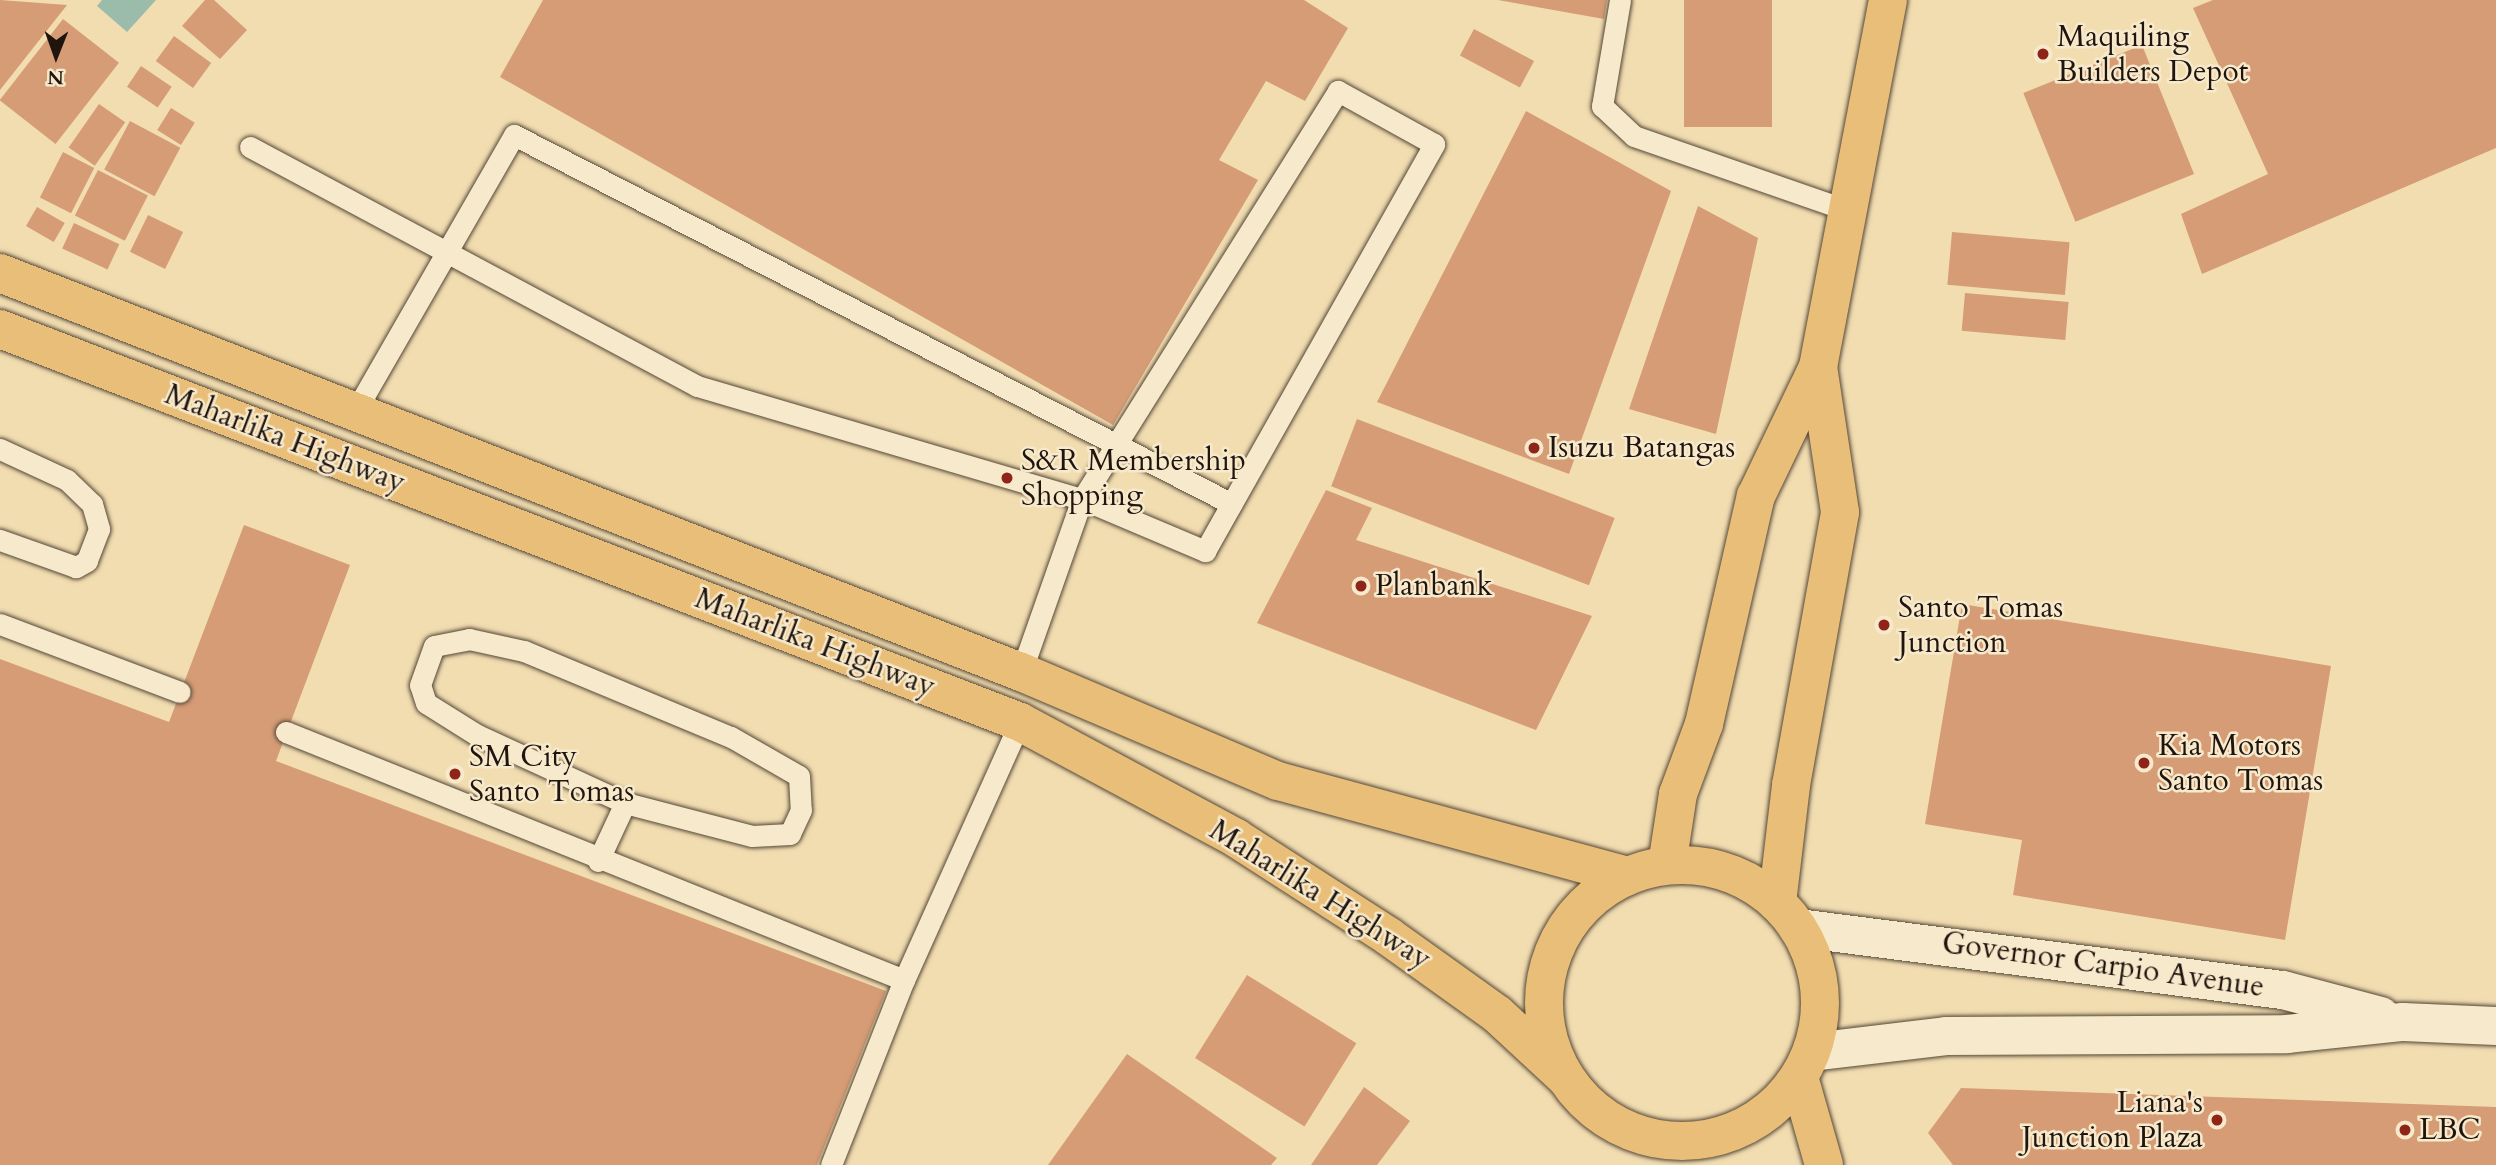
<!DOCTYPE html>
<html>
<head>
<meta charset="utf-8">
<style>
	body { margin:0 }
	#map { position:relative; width:2496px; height:1165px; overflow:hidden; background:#f2ddb1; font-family:Cardo,serif }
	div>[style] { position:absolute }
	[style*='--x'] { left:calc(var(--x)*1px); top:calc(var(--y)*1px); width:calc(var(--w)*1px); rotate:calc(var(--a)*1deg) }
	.water>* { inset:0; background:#9bbcab }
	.building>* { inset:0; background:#d59c76; transform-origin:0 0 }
	.roads { filter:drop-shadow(0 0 2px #544737) drop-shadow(0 0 2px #544737) }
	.lane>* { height:21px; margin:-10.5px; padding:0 10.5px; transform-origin:10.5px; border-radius:10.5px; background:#f7e9cc }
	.secondary>* { height:38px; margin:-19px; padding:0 19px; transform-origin:19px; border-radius:19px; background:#f7e9cc }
	.highway>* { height:38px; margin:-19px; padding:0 19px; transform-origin:19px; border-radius:19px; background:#e9be78 }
	.highway>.ring { margin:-19px; padding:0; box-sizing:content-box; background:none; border:38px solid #e9be78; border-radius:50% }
	.dots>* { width:19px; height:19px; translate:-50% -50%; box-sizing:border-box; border:4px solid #f7e9cc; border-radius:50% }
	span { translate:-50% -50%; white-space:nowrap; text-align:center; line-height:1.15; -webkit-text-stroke:5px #f7e9cc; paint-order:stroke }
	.poi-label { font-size:30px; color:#20150e }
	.left { translate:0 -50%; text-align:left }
	.right { translate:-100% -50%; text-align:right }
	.street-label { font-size:30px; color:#20150e }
	.north { position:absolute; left:21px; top:21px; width:70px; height:70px; -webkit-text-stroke:5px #f7e9cc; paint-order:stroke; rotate:181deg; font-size:19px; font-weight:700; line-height:28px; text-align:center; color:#20150e }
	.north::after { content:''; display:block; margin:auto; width:24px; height:32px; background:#20150e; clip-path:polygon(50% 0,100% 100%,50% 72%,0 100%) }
</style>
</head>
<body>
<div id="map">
	<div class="water">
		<div style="clip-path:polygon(102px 0,156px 0,127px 32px,97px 6px)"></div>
	</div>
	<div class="building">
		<div style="clip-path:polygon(0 0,67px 5px,0 90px)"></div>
		<div style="clip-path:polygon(205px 0,214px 0,247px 30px,220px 59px,182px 26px)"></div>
		<div style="clip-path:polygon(543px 0,1304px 0,1348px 28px,1305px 101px,1266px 81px,1219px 160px,1258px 180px,1113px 425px,500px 77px)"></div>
		<div style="clip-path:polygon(1498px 0,1607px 0,1604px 19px)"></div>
		<div style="left:1684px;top:0;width:88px;height:127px"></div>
		<div style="clip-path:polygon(2213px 0,2496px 0,2496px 148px,2202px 274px,2181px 214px,2268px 174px,2193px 8px)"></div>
		<div style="left:63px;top:19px;width:71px;height:103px;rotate:38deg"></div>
		<div style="left:1474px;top:29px;width:68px;height:30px;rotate:28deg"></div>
		<div style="left:174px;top:36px;width:46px;height:31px;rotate:36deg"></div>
		<div style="left:2142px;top:45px;width:139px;height:128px;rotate:68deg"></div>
		<div style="left:141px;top:66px;width:37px;height:25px;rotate:34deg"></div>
		<div style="left:99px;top:104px;width:32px;height:53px;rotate:35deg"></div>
		<div style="left:171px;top:108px;width:28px;height:26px;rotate:32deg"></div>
		<div style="clip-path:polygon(1526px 111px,1671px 191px,1569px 474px,1377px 402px)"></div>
		<div style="left:130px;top:121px;width:57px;height:55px;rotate:28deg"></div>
		<div style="left:63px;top:152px;width:35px;height:51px;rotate:27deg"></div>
		<div style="left:98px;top:170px;width:56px;height:51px;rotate:27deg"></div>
		<div style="clip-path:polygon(1698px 206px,1758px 238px,1716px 434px,1629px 409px)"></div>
		<div style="left:37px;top:207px;width:32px;height:22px;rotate:30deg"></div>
		<div style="left:148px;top:215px;width:39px;height:41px;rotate:26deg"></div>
		<div style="left:74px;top:223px;width:50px;height:28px;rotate:25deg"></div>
		<div style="left:1952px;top:232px;width:118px;height:53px;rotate:5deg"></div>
		<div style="left:1965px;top:293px;width:104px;height:38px;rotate:5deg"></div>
		<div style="left:1357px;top:419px;width:276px;height:72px;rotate:21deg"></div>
		<div style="clip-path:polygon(1326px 490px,1372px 508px,1356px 540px,1592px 616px,1536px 730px,1257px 623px)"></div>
		<div style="clip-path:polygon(244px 525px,350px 565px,276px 761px,886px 991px,817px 1165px,0 1165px,0 659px,169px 722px)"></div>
		<div style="clip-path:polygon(1962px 604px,2331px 666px,2285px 940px,2013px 895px,2022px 840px,1925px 824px)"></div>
		<div style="left:1247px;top:975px;width:129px;height:98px;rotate:32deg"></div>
		<div style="clip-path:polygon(1127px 1054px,1277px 1158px,1271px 1165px,1048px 1165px)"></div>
		<div style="clip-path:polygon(1364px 1087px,1410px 1121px,1377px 1165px,1311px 1165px)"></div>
		<div style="clip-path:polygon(1961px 1088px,2496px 1107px,2496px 1165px,1953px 1165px,1928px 1133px)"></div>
	</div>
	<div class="roads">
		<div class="lane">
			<div style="--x:1620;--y:0;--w:108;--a:99.6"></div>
			<div style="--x:1602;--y:106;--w:44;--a:43.2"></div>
			<div style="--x:1634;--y:136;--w:228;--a:19.2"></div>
			<div style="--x:250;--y:147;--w:507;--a:28.13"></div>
			<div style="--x:697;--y:386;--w:401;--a:16.4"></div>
			<div style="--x:1082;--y:499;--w:134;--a:22.9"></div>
			<div style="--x:1205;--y:551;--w:467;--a:-60.6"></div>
			<div style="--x:1434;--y:144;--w:110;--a:-151.1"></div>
			<div style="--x:1338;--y:91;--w:482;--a:122.1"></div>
			<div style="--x:1082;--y:499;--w:183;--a:109.4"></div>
			<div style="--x:353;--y:415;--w:323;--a:-60.1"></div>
			<div style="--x:514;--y:135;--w:807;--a:27.2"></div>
			<div style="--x:0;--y:449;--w:74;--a:24.8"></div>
			<div style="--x:67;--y:480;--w:35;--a:44"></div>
			<div style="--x:92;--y:504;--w:26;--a:74"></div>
			<div style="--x:99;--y:529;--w:34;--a:111"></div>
			<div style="--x:87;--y:561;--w:13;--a:151"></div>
			<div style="--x:76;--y:567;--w:81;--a:-160.4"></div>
			<div style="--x:0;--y:624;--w:192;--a:20.7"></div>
			<div style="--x:469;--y:639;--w:56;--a:12.3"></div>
			<div style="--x:524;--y:651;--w:224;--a:22.6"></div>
			<div style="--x:731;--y:737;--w:78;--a:29.8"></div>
			<div style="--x:799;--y:776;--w:34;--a:87"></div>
			<div style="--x:801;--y:810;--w:26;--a:115"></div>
			<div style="--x:790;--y:834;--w:38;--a:177"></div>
			<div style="--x:752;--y:836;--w:131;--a:-165.4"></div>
			<div style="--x:625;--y:803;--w:163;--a:-155.3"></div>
			<div style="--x:477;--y:735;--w:60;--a:-147.9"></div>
			<div style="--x:426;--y:703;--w:19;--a:-108"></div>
			<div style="--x:420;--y:685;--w:41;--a:-70.3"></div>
			<div style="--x:434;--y:646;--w:36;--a:-11"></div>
			<div style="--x:286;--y:732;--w:666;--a:21.87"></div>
			<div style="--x:598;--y:861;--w:64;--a:-65"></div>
			<div style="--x:831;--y:1165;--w:199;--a:-68.5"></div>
			<div style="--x:904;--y:980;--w:283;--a:-65.8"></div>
		</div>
		<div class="secondary">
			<div style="--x:1798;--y:928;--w:489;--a:7.3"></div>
			<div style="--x:2283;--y:990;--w:101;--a:14.9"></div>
			<div style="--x:1812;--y:1052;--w:135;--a:-6.8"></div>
			<div style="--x:1946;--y:1036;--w:341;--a:-0.3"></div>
			<div style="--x:2287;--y:1034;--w:117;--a:-5.9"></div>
			<div style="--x:2403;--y:1022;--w:93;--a:2.5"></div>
		</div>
		<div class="highway">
			<div style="--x:0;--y:273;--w:1096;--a:21.35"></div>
			<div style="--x:1021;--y:672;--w:279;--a:23"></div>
			<div style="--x:1278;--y:781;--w:362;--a:15.2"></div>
			<div style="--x:0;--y:329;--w:1093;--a:21.07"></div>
			<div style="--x:1020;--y:722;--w:245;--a:28.2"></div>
			<div style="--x:1236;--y:838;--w:181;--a:32.8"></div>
			<div style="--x:1388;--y:936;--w:134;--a:35.6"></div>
			<div style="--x:1497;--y:1014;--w:93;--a:42.8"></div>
			<div class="ring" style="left:1544px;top:865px;width:238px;height:238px"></div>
			<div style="--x:1667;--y:865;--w:72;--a:-81.2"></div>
			<div style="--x:1678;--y:794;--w:75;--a:-69.6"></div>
			<div style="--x:1704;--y:724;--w:234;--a:-77.2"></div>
			<div style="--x:1756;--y:496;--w:143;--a:-64.3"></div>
			<div style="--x:1818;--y:367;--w:374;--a:-79.2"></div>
			<div style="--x:1777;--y:903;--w:119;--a:-83.2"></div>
			<div style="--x:1791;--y:785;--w:277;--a:-79.8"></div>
			<div style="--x:1840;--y:512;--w:147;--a:-98.6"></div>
			<div style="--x:1799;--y:1077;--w:91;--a:74.1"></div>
		</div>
	</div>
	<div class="dots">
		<div style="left:2043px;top:54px;background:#8f2418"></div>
		<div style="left:1534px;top:448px;background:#8f2418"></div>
		<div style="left:1007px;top:478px;background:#8f2418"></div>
		<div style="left:1361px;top:586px;background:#8f2418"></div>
		<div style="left:1884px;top:625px;background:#8f2418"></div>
		<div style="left:2144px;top:763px;background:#8f2418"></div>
		<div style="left:455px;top:774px;background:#8f2418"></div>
		<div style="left:2217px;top:1120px;background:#8f2418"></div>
		<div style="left:2405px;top:1130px;background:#8f2418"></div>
	</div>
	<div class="poi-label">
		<span class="left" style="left:2057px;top:54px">Maquiling<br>Builders Depot</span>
		<span class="left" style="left:1548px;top:448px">Isuzu Batangas</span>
		<span class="left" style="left:1021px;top:478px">S&amp;R Membership<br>Shopping</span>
		<span class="left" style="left:1375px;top:586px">Planbank</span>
		<span class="left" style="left:1898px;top:625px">Santo Tomas<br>Junction</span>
		<span class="left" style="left:2158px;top:763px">Kia Motors<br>Santo Tomas</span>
		<span class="left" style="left:469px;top:774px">SM City<br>Santo Tomas</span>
		<span class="right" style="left:2203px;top:1120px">Liana's<br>Junction Plaza</span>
		<span class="left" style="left:2419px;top:1130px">LBC</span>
	</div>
	<div class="street-label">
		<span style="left:285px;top:439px;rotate:21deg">Maharlika Highway</span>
		<span style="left:815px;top:643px;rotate:21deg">Maharlika Highway</span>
		<span style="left:1320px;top:895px;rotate:32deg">Maharlika Highway</span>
		<span style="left:2103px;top:965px;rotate:8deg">Governor Carpio Avenue</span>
	</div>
	<div class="north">N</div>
</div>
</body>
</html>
